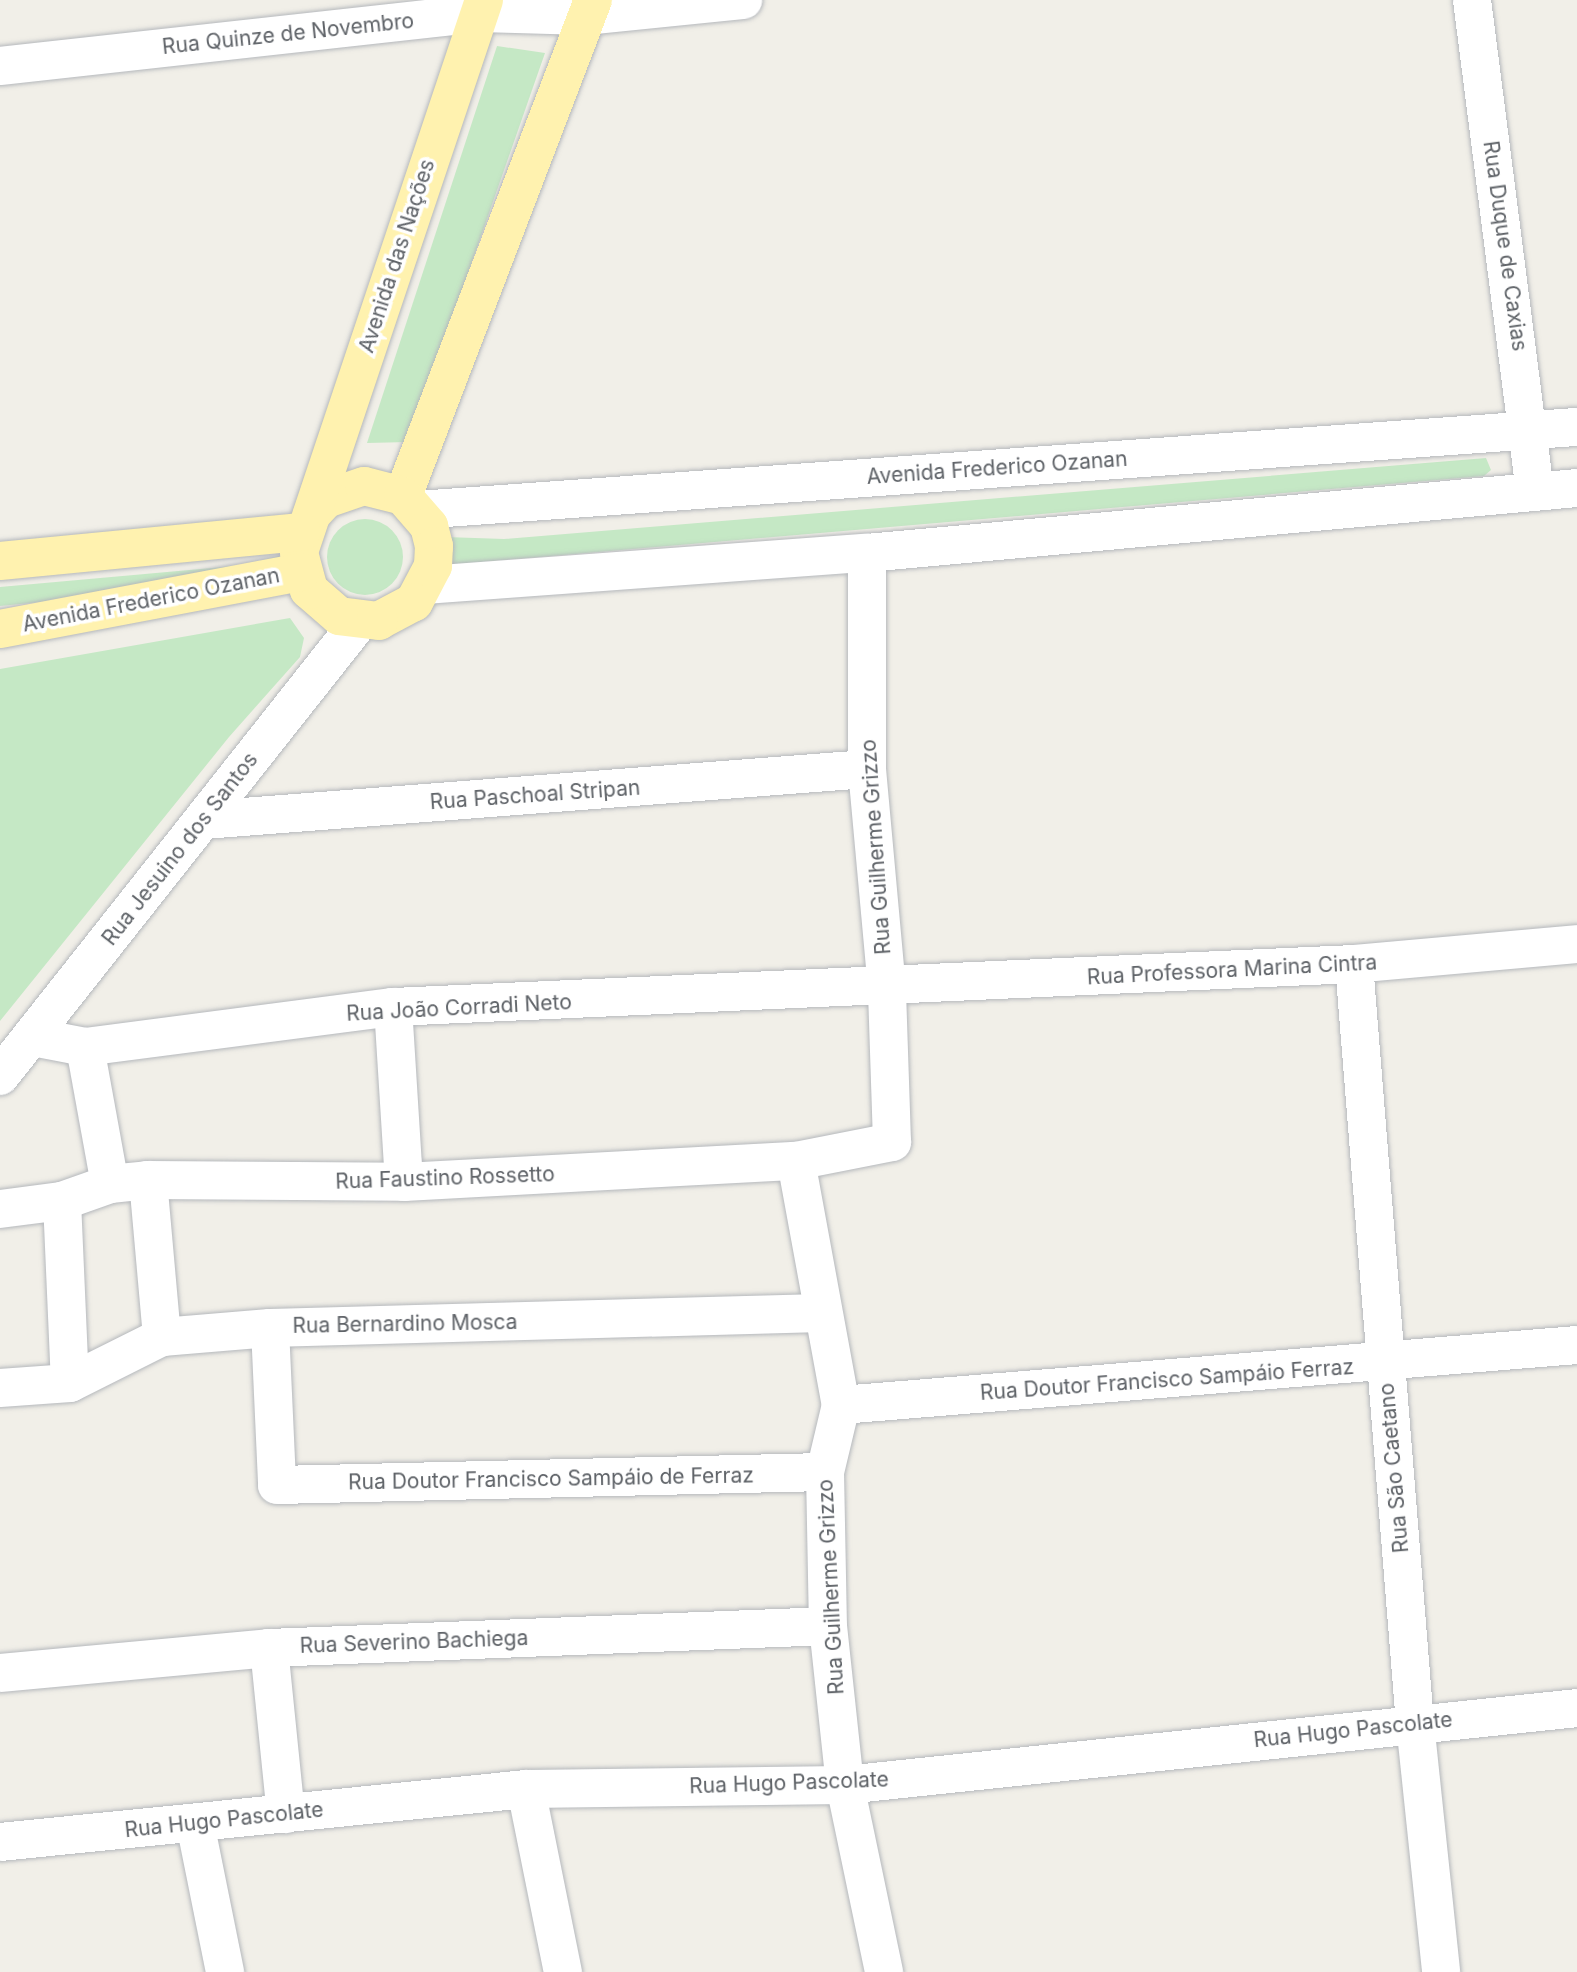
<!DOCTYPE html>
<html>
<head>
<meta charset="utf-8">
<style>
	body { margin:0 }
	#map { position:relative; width:1577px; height:1972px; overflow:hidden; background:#f1efe8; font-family:Inter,sans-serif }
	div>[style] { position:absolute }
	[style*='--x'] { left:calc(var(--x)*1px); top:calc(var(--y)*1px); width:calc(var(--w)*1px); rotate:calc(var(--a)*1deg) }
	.green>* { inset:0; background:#c5e8c5 }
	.round { border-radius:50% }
	.roads { filter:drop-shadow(0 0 2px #b5b8bc) drop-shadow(0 0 2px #b5b8bc) }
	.minor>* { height:38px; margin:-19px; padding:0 19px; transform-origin:19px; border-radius:19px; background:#fff }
	.major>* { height:38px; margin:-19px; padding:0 19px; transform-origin:19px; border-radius:19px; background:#fff2af }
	span { translate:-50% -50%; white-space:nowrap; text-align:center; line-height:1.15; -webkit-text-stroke:7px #fff; paint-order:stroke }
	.street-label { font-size:21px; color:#5f6368 }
</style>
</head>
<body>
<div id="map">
	<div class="green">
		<div style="clip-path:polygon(497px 46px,545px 53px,409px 442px,367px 443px)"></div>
		<div style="clip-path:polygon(1486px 458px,1491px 470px,1484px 476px,446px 565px,445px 537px,504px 539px)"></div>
		<div class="round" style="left:327px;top:519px;width:76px;height:76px"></div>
		<div style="clip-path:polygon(286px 554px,286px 578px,0 606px,0 587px,245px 565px)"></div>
		<div style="clip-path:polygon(290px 618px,304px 638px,300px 657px,229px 737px,0 1021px,0 669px)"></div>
	</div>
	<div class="roads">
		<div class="minor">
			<div style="--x:1472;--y:0;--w:496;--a:82.7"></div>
			<div style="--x:0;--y:66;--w:480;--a:-6.3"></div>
			<div style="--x:477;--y:13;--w:109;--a:1.6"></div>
			<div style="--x:586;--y:16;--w:158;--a:-5.8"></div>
			<div style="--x:418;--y:510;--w:1162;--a:-4.1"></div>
			<div style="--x:426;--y:585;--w:442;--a:-4.2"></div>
			<div style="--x:867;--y:553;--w:713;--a:-5.23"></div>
			<div style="--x:204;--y:820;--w:665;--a:-4.4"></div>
			<div style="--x:1354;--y:964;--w:761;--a:85.41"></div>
			<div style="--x:1415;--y:1723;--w:250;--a:84"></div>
			<div style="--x:393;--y:1007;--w:175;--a:86.4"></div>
			<div style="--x:33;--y:1037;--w:53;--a:10.9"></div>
			<div style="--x:85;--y:1047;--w:311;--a:-7.4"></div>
			<div style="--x:393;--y:1007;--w:962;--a:-2.56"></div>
			<div style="--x:1354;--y:964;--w:224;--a:-5.1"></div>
			<div style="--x:85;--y:1047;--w:139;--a:79.7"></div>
			<div style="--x:0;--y:1076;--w:579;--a:-51.66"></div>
			<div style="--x:796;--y:1161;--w:248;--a:79.6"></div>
			<div style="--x:841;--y:1405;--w:69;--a:103.4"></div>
			<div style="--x:825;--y:1472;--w:154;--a:88.9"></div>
			<div style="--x:828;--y:1626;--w:160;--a:83.9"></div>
			<div style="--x:845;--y:1785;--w:191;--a:78.2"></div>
			<div style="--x:148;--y:1180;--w:158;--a:84.9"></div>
			<div style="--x:62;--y:1201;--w:182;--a:87.5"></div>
			<div style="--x:0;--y:1209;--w:63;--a:-7.4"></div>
			<div style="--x:62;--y:1201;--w:51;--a:-19.5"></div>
			<div style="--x:110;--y:1184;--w:38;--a:-6"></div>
			<div style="--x:148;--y:1180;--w:256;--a:0.4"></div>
			<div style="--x:404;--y:1182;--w:393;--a:-3.1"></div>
			<div style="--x:796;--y:1161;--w:98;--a:-11.2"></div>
			<div style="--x:892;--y:1142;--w:153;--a:-91.9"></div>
			<div style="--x:887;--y:989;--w:221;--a:-95.2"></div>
			<div style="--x:867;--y:769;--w:216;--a:-90"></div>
			<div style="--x:270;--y:1328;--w:157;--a:87.4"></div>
			<div style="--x:277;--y:1485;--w:548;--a:-1.36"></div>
			<div style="--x:0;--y:1388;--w:70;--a:-4.1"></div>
			<div style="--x:70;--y:1383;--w:103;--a:-26.6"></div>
			<div style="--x:162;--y:1337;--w:108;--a:-4.8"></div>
			<div style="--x:270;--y:1328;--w:552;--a:-1.56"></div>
			<div style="--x:841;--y:1405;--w:738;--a:-4.66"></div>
			<div style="--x:269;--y:1648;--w:167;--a:84.2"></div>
			<div style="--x:0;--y:1673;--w:270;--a:-5.3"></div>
			<div style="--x:269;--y:1648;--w:559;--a:-2.25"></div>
			<div style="--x:526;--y:1789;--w:187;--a:78.6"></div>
			<div style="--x:195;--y:1823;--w:152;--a:78.6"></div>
			<div style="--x:0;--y:1842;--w:529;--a:-5.75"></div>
			<div style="--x:526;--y:1789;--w:319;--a:-0.7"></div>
			<div style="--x:845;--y:1785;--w:736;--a:-6"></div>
		</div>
		<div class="major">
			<div style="--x:403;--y:496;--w:531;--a:-69.04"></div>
			<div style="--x:312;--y:514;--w:21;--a:-47"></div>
			<div style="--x:326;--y:499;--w:40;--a:-18.9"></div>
			<div style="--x:364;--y:486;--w:40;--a:14.4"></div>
			<div style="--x:403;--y:496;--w:40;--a:49"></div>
			<div style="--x:429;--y:526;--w:21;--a:76"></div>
			<div style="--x:434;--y:546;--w:20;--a:93"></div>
			<div style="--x:433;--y:566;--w:41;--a:117.8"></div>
			<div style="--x:414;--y:602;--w:40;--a:152"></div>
			<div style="--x:379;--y:621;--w:40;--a:-172.9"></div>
			<div style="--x:339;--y:616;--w:40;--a:-139"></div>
			<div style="--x:309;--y:590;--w:39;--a:-105"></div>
			<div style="--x:299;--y:552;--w:582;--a:-71.47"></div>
			<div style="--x:0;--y:561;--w:303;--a:-5.5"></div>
			<div style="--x:0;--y:629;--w:306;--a:-10.7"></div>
		</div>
	</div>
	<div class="street-label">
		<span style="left:288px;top:34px;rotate:-6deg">Rua Quinze de Novembro</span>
		<span style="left:1505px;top:246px;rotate:82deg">Rua Duque de Caxias</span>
		<span style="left:397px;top:256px;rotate:-72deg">Avenida das Nações</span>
		<span style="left:997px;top:468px;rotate:-4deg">Avenida Frederico Ozanan</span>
		<span style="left:151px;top:600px;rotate:-11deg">Avenida Frederico Ozanan</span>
		<span style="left:535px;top:795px;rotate:-4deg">Rua Paschoal Stripan</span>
		<span style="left:876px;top:847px;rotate:-94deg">Rua Guilherme Grizzo</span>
		<span style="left:180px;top:849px;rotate:-52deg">Rua Jesuino dos Santos</span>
		<span style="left:1232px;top:970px;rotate:-3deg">Rua Professora Marina Cintra</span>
		<span style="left:459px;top:1008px;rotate:-3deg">Rua João Corradi Neto</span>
		<span style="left:445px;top:1178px;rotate:-2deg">Rua Faustino Rossetto</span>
		<span style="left:405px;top:1324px;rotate:-1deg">Rua Bernardino Mosca</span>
		<span style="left:1167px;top:1380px;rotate:-4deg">Rua Doutor Francisco Sampáio Ferraz</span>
		<span style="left:1394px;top:1468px;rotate:-95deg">Rua São Caetano</span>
		<span style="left:551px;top:1479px;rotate:-1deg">Rua Doutor Francisco Sampáio de Ferraz</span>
		<span style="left:831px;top:1587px;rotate:-93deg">Rua Guilherme Grizzo</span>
		<span style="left:414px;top:1642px;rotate:-2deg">Rua Severino Bachiega</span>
		<span style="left:1353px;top:1730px;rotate:-6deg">Rua Hugo Pascolate</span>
		<span style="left:789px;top:1783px;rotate:-2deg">Rua Hugo Pascolate</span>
		<span style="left:224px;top:1820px;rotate:-6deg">Rua Hugo Pascolate</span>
	</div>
</div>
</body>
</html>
